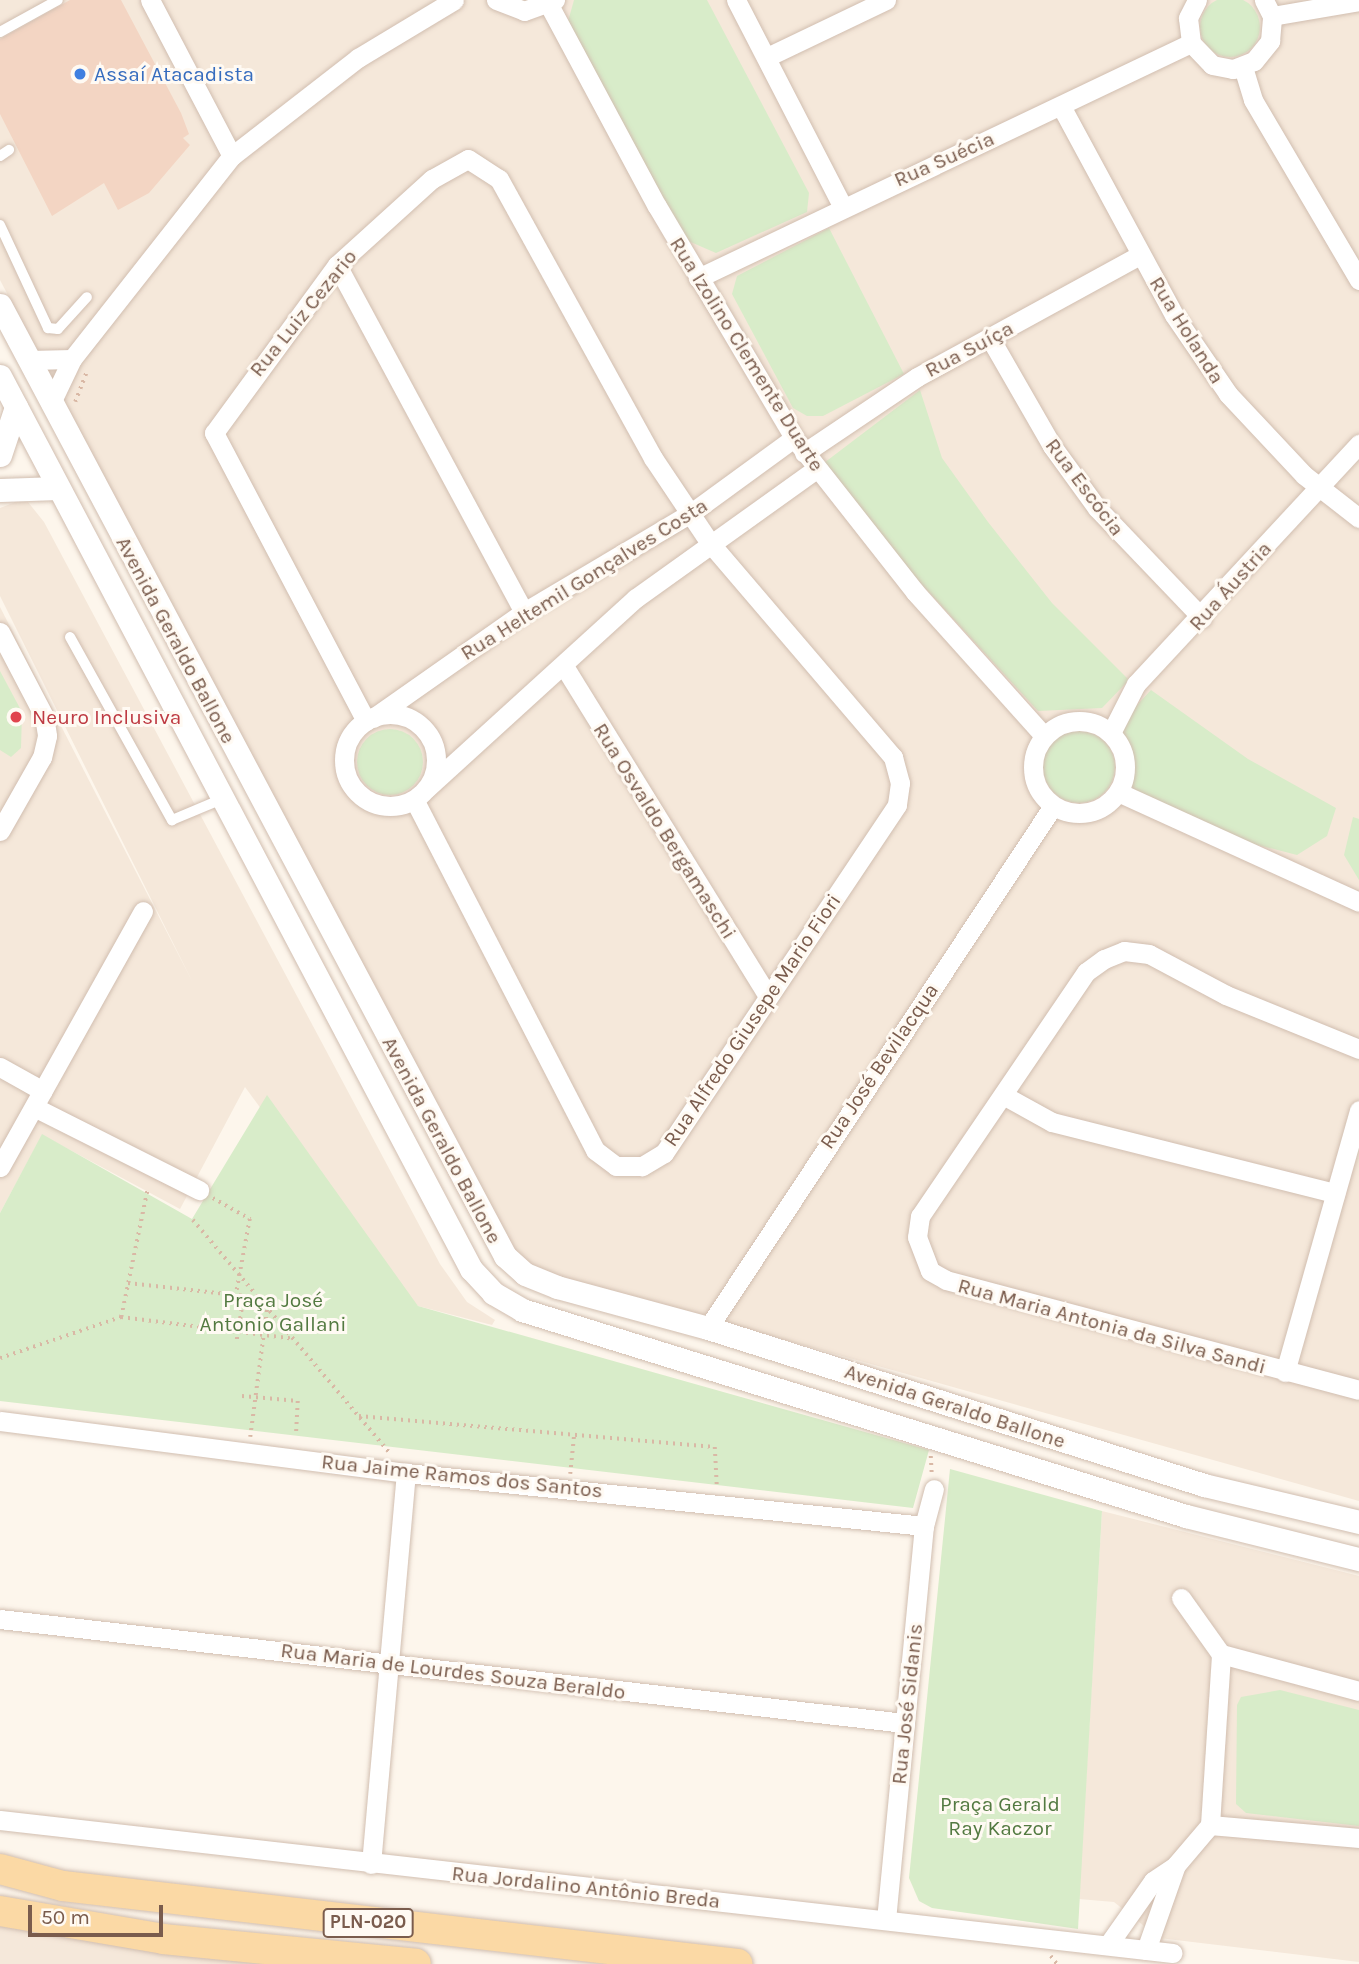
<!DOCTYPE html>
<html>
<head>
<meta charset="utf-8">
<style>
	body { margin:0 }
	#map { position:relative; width:1359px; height:1964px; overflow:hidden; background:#fdf6ec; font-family:Karla,sans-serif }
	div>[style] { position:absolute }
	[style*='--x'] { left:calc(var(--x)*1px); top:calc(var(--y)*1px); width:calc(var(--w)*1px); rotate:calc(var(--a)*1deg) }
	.residential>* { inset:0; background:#f5e8da }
	.green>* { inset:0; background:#d8ecc9 }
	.round { border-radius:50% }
	.building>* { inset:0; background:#f3d5c3 }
	.path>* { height:3.5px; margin-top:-1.75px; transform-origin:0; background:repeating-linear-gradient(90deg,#d9b8a5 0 2px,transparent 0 7px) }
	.roads { filter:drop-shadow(0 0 2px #d1beb0) drop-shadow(0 0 2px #d1beb0) }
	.service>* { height:10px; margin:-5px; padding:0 5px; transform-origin:5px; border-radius:5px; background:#fff }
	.minor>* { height:19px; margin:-9.5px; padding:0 9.5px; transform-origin:9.5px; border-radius:9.5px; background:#fff }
	.minor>.ring { margin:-9.5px; padding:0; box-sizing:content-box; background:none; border:19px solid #fff; border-radius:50% }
	.tertiary>* { height:23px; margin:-11.5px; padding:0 11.5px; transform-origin:11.5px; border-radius:11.5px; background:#fff }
	.primary>* { height:30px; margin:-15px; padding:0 15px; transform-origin:15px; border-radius:15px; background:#fbd9a5 }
	.dots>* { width:19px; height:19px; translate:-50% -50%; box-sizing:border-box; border:4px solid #fffaf3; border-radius:50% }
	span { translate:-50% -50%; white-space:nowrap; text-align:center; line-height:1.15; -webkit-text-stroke:6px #fffaf3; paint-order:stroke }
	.shield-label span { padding:2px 5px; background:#fffaf3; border:2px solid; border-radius:5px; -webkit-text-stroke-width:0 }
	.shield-label { font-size:19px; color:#7a5c4d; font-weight:700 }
	.shop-label { font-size:21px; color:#366cbe }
	.left { translate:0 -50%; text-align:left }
	.street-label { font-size:21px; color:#7a5c4d }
	.health-label { font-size:21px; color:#be3a42 }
	.park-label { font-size:21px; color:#537a41 }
	.scale { position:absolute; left:28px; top:1905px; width:135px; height:32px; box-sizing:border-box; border:4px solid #7a5c4d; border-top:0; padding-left:9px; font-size:21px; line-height:24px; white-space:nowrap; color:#7a5c4d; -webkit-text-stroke:5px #fffaf3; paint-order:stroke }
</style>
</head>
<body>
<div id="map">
	<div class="residential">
		<div style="clip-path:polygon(0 0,1359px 0,1359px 1501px,546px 1273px,511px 1252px,0 280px)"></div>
		<div style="clip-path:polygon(18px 501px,28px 502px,44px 522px,440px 1264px,467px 1302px,495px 1320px,492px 1325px,418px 1306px,389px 1282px,245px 1087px,180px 1209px,42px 1135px,0 1213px,0 607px,193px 983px,0 596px,0 508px)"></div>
		<div style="clip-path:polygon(1102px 1511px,1359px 1576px,1359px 1962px,1159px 1938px,1114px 1902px,1079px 1899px)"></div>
		<div style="clip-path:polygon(0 1923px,366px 1964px,0 1964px)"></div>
	</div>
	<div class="green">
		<div class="round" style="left:1200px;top:-3px;width:60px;height:60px"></div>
		<div style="clip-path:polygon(574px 0,707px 0,809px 193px,807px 212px,716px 253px,686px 240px,567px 25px)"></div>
		<div style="clip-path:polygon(829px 228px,904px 374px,823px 416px,807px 416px,793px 408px,732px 294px,737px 276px)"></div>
		<div style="clip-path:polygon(920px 390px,942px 458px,988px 522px,1052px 603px,1129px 680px,1102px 708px,1038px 711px,816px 469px)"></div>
		<div style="clip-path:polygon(0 671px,22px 712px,21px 748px,11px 757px,0 750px)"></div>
		<div style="clip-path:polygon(1151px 690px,1248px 759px,1336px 808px,1327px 836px,1297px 855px,1195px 829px,1118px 792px,1125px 758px,1111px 733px)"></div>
		<div class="round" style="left:357px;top:729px;width:66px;height:66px"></div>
		<div class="round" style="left:1043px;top:731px;width:72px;height:72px"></div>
		<div style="clip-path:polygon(1353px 817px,1359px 819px,1359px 880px,1344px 855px)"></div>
		<div style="clip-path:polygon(267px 1095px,418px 1306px,929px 1450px,913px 1508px,0 1401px,0 1213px,42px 1134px,192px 1219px)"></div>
		<div style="clip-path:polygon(950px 1469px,1102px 1511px,1078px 1929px,932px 1908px,919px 1901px,909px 1878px)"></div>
		<div style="clip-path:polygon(1280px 1690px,1359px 1710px,1359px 1826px,1246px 1813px,1236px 1804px,1237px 1705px,1241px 1697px)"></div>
	</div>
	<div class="building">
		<div style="clip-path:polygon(70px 0,121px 0,181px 113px,189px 134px,183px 138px,190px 145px,149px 193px,118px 210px,104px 183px,52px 216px,0 114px,0 39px)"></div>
	</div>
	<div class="path">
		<div style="--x:75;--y:402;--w:33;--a:-69"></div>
		<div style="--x:213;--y:1198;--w:43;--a:29.6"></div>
		<div style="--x:250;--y:1219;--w:77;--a:100.4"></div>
		<div style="--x:193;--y:1220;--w:305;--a:49.8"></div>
		<div style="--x:128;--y:1283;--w:117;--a:6.4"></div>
		<div style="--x:244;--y:1296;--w:45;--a:99"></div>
		<div style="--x:121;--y:1317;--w:129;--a:-78.3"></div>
		<div style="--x:0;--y:1358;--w:128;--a:-18.7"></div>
		<div style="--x:121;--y:1317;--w:174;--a:7.2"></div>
		<div style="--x:242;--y:1396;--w:56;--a:5.1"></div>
		<div style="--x:298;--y:1401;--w:35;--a:93"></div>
		<div style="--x:359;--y:1416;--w:357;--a:5"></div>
		<div style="--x:715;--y:1447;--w:39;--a:87"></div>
		<div style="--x:250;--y:1437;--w:131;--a:-82.5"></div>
		<div style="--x:931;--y:1456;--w:17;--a:87"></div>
		<div style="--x:570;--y:1474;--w:40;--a:-84.3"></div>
		<div style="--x:1051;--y:1956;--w:10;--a:53"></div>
	</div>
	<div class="roads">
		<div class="service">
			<div style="--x:0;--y:32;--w:66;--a:-28.9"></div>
			<div style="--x:0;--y:156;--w:11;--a:-34"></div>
			<div style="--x:0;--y:225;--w:114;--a:65"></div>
			<div style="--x:48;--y:328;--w:10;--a:6"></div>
			<div style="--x:58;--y:329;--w:43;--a:-47.8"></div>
			<div style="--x:70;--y:637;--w:210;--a:60.9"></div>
			<div style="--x:172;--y:820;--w:54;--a:-22.8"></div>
		</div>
		<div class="minor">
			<div style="--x:150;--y:0;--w:176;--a:62.3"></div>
			<div style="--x:496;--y:0;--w:30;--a:21"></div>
			<div style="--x:524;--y:11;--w:33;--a:-20"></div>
			<div style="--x:736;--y:0;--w:231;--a:62.7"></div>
			<div style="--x:1197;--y:0;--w:20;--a:117"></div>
			<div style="--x:1188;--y:18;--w:25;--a:83"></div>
			<div style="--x:1191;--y:43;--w:30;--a:46"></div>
			<div style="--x:1212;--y:65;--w:21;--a:11"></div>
			<div style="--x:1233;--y:69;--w:22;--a:-21"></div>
			<div style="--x:1254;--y:61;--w:26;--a:-51"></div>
			<div style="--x:1270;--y:41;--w:25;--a:-85"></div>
			<div style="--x:1272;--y:16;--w:18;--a:-117"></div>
			<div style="--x:549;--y:5;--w:228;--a:61.8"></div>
			<div style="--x:657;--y:206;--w:269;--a:59.4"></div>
			<div style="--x:794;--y:438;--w:196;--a:51.8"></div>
			<div style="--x:915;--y:592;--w:193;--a:48.1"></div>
			<div style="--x:1272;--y:16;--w:88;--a:-9.8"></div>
			<div style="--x:767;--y:57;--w:132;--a:-25.6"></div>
			<div style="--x:1243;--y:67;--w:34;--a:73"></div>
			<div style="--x:1253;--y:100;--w:209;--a:59.5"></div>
			<div style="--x:1061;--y:106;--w:238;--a:61.6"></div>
			<div style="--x:1174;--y:315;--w:96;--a:55.6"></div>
			<div style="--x:1228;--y:394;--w:111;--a:46.8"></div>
			<div style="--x:1304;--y:475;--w:70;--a:38"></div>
			<div style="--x:337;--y:265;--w:394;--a:61.7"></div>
			<div style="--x:698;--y:278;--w:546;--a:-25.49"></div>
			<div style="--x:990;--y:338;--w:125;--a:60.1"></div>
			<div style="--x:1052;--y:446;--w:77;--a:54"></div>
			<div style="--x:1097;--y:508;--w:152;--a:46.3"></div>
			<div style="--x:29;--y:360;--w:43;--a:-1.3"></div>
			<div style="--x:51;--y:403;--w:49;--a:-64.5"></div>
			<div style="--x:72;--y:359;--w:258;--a:-51.8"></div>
			<div style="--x:232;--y:156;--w:160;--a:-37.9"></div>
			<div style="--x:358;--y:58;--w:112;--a:-31.1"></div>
			<div style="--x:804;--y:453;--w:136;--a:-33.9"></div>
			<div style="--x:917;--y:377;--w:254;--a:-28.7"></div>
			<div style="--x:0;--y:632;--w:95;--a:62.4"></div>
			<div style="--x:44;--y:716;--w:20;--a:81"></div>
			<div style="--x:47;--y:736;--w:22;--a:103"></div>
			<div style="--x:42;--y:757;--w:85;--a:119.6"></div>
			<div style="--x:564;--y:666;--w:387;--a:58.3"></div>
			<div class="ring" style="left:344px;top:714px;width:73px;height:73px"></div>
			<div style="--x:373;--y:718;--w:184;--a:-35.1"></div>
			<div style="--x:524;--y:612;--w:194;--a:-30.7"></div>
			<div style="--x:691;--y:513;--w:127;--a:-36.1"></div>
			<div class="ring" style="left:1033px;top:721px;width:73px;height:73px"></div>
			<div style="--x:366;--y:721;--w:326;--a:-117.8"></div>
			<div style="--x:214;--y:433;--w:208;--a:-53.8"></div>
			<div style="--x:337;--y:265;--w:128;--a:-42.2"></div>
			<div style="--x:432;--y:179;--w:41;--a:-29.1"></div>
			<div style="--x:468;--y:159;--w:37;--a:33"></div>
			<div style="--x:499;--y:179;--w:319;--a:61.1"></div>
			<div style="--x:653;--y:458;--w:102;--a:56.2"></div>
			<div style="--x:710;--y:543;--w:282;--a:49.5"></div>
			<div style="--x:893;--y:757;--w:27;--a:75"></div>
			<div style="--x:900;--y:783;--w:22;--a:98"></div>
			<div style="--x:897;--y:805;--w:419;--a:123.8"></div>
			<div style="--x:664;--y:1153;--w:26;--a:149"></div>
			<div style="--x:642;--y:1166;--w:26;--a:180"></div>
			<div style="--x:616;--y:1166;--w:26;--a:-143"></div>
			<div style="--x:595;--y:1150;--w:394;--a:-117.3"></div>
			<div style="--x:1111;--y:733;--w:55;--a:-63"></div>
			<div style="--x:1136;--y:684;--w:328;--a:-47.1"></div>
			<div style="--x:427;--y:788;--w:282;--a:-42.3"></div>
			<div style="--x:636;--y:598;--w:221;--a:-35.6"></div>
			<div style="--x:1118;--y:792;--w:265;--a:24.5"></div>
			<div style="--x:1359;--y:1049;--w:144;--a:-157.9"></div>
			<div style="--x:1226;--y:995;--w:87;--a:-152"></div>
			<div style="--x:1149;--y:954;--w:25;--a:-173"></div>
			<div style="--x:1124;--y:951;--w:22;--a:158"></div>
			<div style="--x:1104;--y:959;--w:22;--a:144"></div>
			<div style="--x:1086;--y:972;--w:295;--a:124.2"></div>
			<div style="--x:920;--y:1216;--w:21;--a:98"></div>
			<div style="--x:917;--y:1237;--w:36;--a:69"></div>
			<div style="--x:930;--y:1271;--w:18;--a:29"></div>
			<div style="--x:946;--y:1280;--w:427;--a:14.9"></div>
			<div style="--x:0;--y:1067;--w:49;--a:29.2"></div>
			<div style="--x:1003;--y:1095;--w:56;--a:28.9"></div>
			<div style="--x:1052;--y:1122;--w:292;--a:14.1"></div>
			<div style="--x:34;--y:1107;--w:185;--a:26.7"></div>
			<div style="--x:0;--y:1167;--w:293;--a:-60.8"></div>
			<div style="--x:708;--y:1328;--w:626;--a:-56.54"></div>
			<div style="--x:1285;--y:1372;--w:272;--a:-74.2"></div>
			<div style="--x:0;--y:1421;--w:409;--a:7.3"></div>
			<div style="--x:406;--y:1473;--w:521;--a:5.84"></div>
			<div style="--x:1181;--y:1598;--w:69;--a:54.5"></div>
			<div style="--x:0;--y:1619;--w:911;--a:6.56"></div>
			<div style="--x:0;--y:1820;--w:1180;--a:6.47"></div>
			<div style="--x:1210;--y:1825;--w:150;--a:5"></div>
			<div style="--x:371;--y:1864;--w:393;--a:-84.9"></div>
			<div style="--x:886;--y:1920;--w:396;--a:-84.5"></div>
			<div style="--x:924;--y:1526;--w:38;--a:-75"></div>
			<div style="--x:1108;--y:1945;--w:78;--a:-54.9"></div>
			<div style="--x:1153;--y:1881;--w:27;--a:-34"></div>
			<div style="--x:1146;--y:1950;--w:90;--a:-70.6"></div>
			<div style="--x:1176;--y:1865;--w:52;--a:-49.6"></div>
			<div style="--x:1210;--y:1825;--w:171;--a:-86.3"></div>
			<div style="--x:1221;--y:1654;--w:143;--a:15"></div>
		</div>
		<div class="tertiary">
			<div style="--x:0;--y:305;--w:1077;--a:62.03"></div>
			<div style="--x:505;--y:1256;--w:27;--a:42"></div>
			<div style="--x:525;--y:1274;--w:35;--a:22"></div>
			<div style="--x:557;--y:1287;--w:156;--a:15.2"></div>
			<div style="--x:708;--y:1328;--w:520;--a:17.56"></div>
			<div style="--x:1204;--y:1485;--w:159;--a:13.4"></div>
			<div style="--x:0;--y:376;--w:1010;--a:62.19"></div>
			<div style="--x:471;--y:1269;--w:33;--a:47"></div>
			<div style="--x:493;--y:1293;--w:34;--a:30"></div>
			<div style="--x:522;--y:1310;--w:695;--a:17.24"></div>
			<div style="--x:1186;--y:1516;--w:178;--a:14"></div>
			<div style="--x:0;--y:455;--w:51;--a:-71.6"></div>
			<div style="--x:0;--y:490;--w:58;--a:-2"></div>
		</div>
		<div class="primary">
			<div style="--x:0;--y:1869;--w:65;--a:15.1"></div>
			<div style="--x:63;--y:1886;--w:679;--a:6.59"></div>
			<div style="--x:0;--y:1911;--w:165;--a:9.7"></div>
			<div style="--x:163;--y:1939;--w:254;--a:5.6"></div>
		</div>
	</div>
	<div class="dots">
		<div style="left:80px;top:74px;background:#3f7fe0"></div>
		<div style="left:16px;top:717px;background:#e0444e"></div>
	</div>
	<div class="shield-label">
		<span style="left:368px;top:1923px">PLN-020</span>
	</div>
	<div class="shop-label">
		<span class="left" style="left:94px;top:74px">Assaí Atacadista</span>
	</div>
	<div class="street-label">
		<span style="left:944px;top:159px;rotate:-24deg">Rua Suécia</span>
		<span style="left:303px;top:313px;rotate:-51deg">Rua Luiz Cezario</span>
		<span style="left:1187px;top:330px;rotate:58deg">Rua Holanda</span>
		<span style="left:969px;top:349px;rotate:-28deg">Rua Suíça</span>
		<span style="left:747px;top:354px;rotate:58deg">Rua Izolino Clemente Duarte</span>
		<span style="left:1085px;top:487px;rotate:53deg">Rua Escócia</span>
		<span style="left:584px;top:579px;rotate:-32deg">Rua Heltemil Gonçalves Costa</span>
		<span style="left:1230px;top:586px;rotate:-48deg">Rua Áustria</span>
		<span style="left:176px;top:640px;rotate:62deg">Avenida Geraldo Ballone</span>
		<span style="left:665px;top:831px;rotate:58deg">Rua Osvaldo Bergamaschi</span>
		<span style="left:752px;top:1020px;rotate:-56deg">Rua Alfredo Giusepe Mario Fiori</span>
		<span style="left:879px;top:1066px;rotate:-56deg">Rua José Bevilacqua</span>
		<span style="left:442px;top:1140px;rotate:62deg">Avenida Geraldo Ballone</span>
		<span style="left:1112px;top:1326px;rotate:15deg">Rua Maria Antonia da Silva Sandi</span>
		<span style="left:955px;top:1406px;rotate:18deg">Avenida Geraldo Ballone</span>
		<span style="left:462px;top:1476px;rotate:6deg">Rua Jaime Ramos dos Santos</span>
		<span style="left:453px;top:1671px;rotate:7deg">Rua Maria de Lourdes Souza Beraldo</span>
		<span style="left:907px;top:1704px;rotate:-84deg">Rua José Sidanis</span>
		<span style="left:586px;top:1887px;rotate:6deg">Rua Jordalino Antônio Breda</span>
	</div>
	<div class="health-label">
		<span class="left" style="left:32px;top:717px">Neuro Inclusiva</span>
	</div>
	<div class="park-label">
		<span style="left:273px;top:1312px">Praça José<br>Antonio Gallani</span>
		<span style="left:1000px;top:1816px">Praça Gerald<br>Ray Kaczor</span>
	</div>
	<div class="scale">50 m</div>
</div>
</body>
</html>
